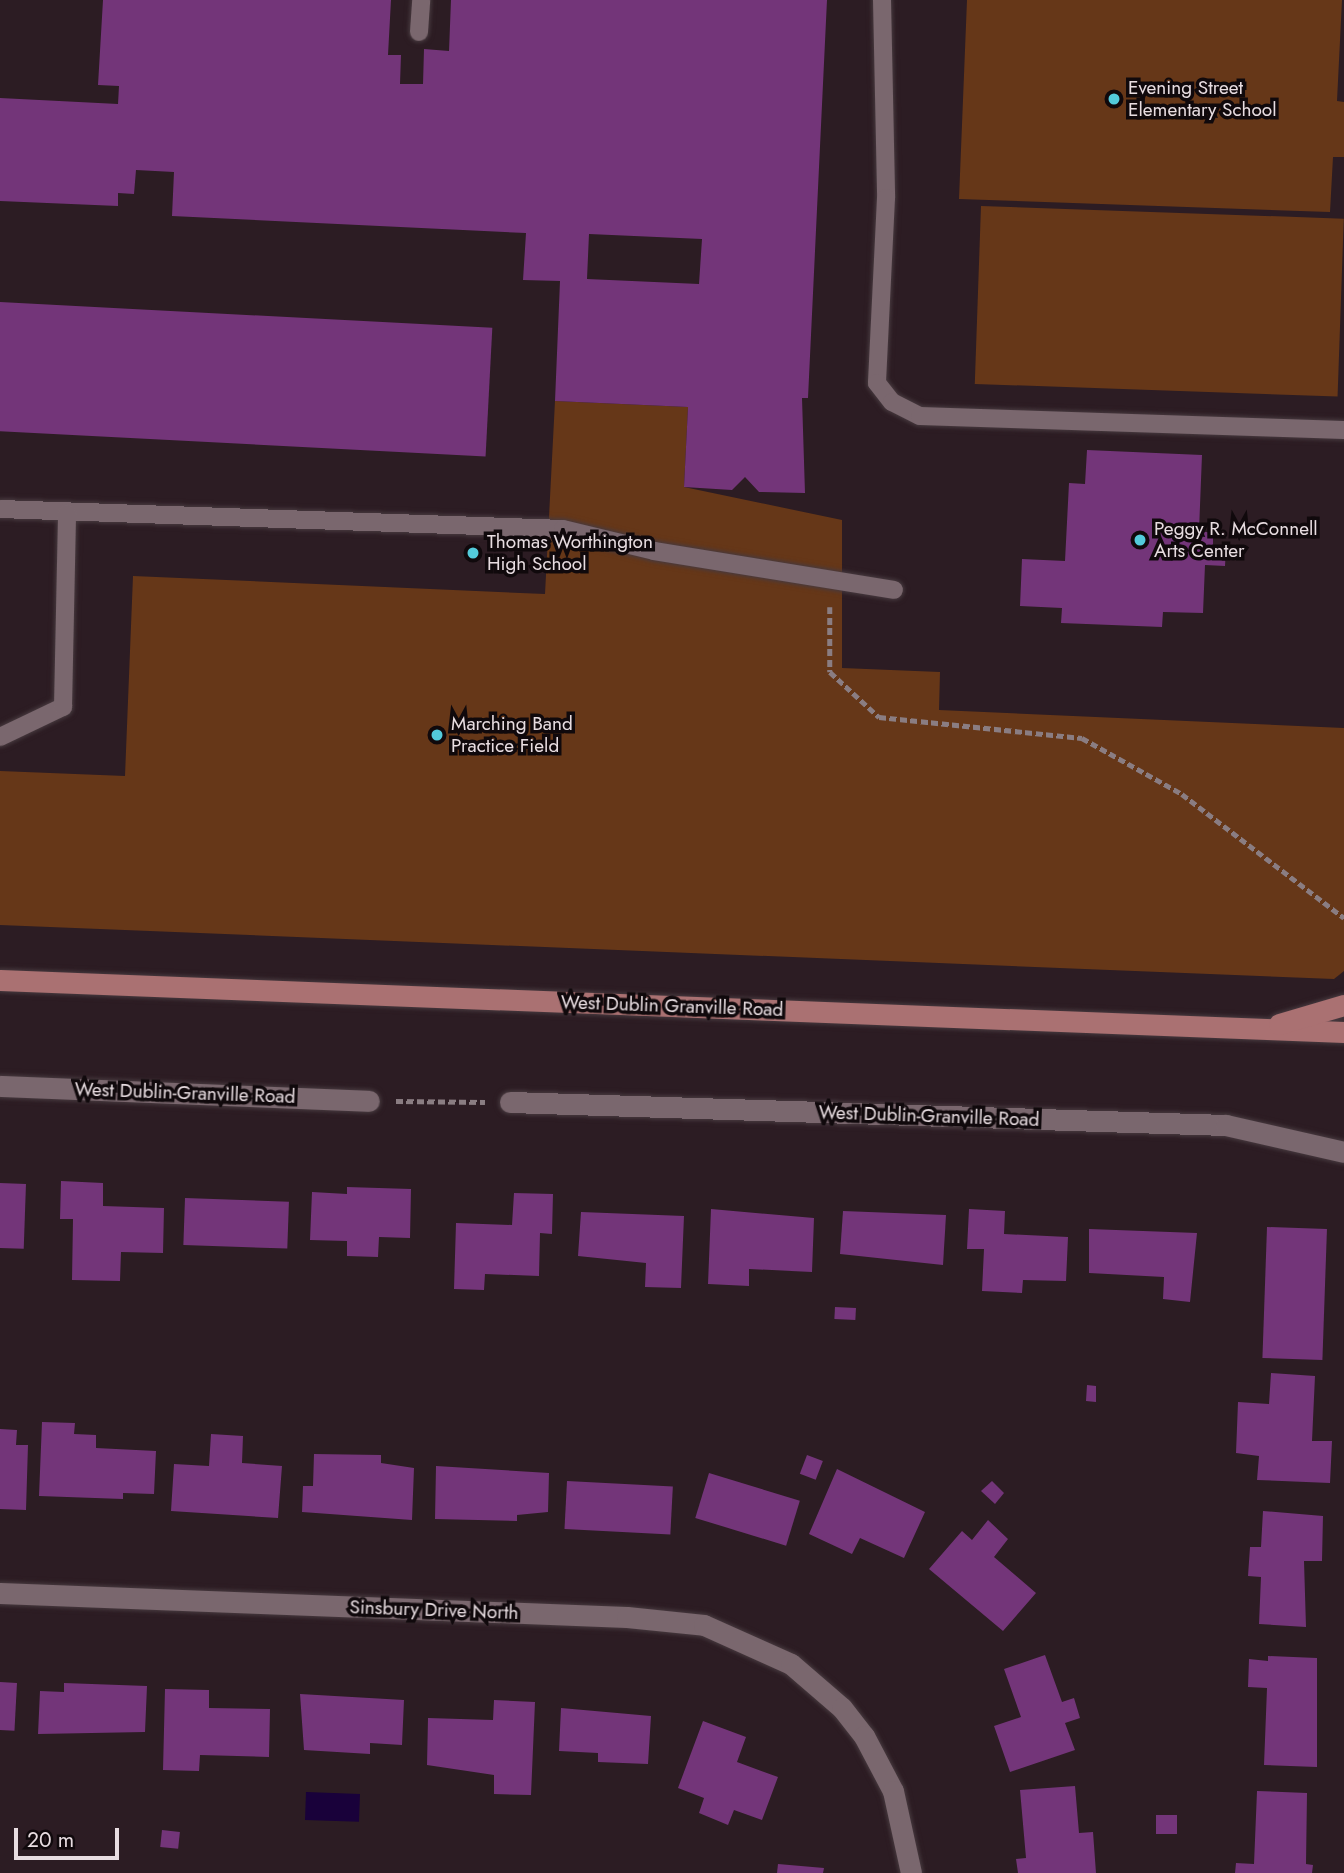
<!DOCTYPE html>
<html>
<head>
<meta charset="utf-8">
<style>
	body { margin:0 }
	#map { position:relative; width:1344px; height:1873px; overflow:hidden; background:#2c1c23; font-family:Jost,sans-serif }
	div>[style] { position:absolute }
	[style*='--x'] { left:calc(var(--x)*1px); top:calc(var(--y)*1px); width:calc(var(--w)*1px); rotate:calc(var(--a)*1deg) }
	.green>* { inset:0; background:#663718; transform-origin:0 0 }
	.water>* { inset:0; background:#19013a; transform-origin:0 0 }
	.building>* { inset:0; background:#733579; transform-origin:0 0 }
	.path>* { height:4.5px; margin-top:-2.25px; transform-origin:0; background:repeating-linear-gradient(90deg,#8a7d82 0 7px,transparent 0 10.5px) }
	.roads { filter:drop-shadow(0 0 2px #473a3f) drop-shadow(0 0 2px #473a3f) }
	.service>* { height:18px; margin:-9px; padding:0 9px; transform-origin:9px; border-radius:9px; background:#7a676e }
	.minor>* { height:21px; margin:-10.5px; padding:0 10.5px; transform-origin:10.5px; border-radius:10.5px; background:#7a676e }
	.primary>* { height:21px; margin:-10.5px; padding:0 10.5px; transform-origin:10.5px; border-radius:10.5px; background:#aa7172 }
	.dots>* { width:19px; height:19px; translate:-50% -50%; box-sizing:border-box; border:4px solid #10090c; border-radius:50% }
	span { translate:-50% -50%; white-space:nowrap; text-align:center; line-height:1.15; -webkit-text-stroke:7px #10090c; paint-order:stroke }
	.poi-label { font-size:19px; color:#e8dde1 }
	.left { translate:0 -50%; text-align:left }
	.street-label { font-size:19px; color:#e8dde1 }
	.scale { position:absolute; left:14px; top:1828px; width:105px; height:32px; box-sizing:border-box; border:4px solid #e8dde1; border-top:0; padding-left:9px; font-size:21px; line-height:24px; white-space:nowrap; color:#e8dde1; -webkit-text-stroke:5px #10090c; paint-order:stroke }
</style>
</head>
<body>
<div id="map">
	<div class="green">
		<div style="clip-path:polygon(967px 0,1342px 0,1337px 101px,1344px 102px,1344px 157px,1333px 157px,1330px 212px,959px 199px)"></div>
		<div style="left:981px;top:206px;width:363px;height:178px;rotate:2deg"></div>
		<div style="clip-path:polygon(555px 401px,688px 407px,684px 487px,842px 520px,842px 668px,940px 672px,939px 710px,1344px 728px,1344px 971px,1334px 979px,0 925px,0 771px,125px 776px,133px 576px,545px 594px)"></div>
	</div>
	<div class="water">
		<div style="left:306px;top:1792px;width:54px;height:28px;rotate:2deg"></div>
	</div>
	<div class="building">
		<div style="clip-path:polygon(evenodd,103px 0,391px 0,388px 55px,401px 55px,400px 84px,423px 84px,424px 49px,449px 51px,451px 0,827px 0,808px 398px,802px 398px,805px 493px,759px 492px,745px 477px,732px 490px,684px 487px,688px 407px,555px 401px,560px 281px,523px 280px,526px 233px,172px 216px,174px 172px,136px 170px,134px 194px,118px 193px,118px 206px,0 201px,0 98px,118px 104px,119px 86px,98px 85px,103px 0,589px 234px,702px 239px,699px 284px,587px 279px,589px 234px)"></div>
		<div style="left:0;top:302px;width:493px;height:129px;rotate:3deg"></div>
		<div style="clip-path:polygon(1087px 450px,1202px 455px,1199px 531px,1213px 533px,1213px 547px,1226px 548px,1225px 566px,1205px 565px,1203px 613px,1163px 612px,1162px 627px,1061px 623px,1062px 608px,1020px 606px,1022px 559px,1065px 561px,1069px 483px,1085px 484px)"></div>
		<div style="clip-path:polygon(61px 1181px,103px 1183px,103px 1206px,164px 1208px,163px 1253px,121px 1252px,120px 1281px,72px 1280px,73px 1219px,60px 1219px)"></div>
		<div style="left:0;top:1183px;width:26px;height:65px;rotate:2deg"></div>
		<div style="clip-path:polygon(347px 1187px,411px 1189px,410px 1238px,379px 1237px,378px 1257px,347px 1256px,347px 1241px,310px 1240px,312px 1192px,347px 1194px)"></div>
		<div style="clip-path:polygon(514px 1193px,553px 1194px,552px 1234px,540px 1233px,539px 1276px,485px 1274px,484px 1290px,454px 1289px,456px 1223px,512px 1225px)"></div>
		<div style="left:185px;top:1198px;width:104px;height:47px;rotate:2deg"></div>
		<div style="clip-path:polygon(711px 1209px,814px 1218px,812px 1272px,749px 1269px,749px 1286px,708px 1284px)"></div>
		<div style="clip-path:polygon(969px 1209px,1005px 1211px,1004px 1234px,1068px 1237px,1066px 1281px,1023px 1280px,1022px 1293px,982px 1291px,984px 1249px,967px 1249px)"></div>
		<div style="clip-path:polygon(843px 1211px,946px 1215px,943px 1265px,840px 1254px)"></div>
		<div style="clip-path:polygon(581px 1212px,684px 1216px,681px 1288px,645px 1287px,646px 1263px,578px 1256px)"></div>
		<div style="left:1267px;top:1227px;width:60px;height:131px;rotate:2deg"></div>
		<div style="clip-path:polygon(1089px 1229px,1197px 1233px,1190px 1302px,1163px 1299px,1164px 1277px,1089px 1273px)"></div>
		<div style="left:835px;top:1307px;width:21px;height:12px;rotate:3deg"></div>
		<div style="clip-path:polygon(1271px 1373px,1315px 1376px,1312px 1441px,1332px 1441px,1330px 1483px,1257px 1480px,1259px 1456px,1236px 1453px,1238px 1402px,1269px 1404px)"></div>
		<div style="clip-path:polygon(1087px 1385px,1096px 1386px,1096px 1402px,1086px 1401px)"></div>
		<div style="clip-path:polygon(42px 1422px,75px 1423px,74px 1434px,96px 1435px,96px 1448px,156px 1451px,154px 1494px,123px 1493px,123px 1499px,39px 1496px)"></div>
		<div style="clip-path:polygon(0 1429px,17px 1430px,16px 1445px,28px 1445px,26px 1510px,0 1509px)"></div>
		<div style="clip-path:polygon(211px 1434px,243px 1436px,242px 1463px,282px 1466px,278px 1518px,171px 1511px,174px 1464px,209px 1466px)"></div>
		<div style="clip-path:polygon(314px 1454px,381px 1455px,381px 1463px,414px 1468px,412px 1520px,302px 1512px,303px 1486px,313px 1486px)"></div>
		<div style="left:807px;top:1455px;width:17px;height:20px;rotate:21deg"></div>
		<div style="clip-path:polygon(436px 1466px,549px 1473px,548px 1512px,517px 1515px,517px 1521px,435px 1519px)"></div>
		<div style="clip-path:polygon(837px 1469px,925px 1512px,904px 1558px,860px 1538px,852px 1554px,809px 1534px)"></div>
		<div style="left:709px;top:1473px;width:95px;height:47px;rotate:17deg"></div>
		<div style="left:567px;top:1481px;width:106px;height:48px;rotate:3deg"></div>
		<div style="clip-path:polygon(992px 1481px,1004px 1493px,995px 1504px,981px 1491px)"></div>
		<div style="clip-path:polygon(1263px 1511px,1323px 1516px,1322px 1561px,1304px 1561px,1306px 1627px,1259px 1624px,1261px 1577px,1248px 1576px,1250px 1547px,1261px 1547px)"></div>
		<div style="clip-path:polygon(988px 1520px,1008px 1539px,994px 1557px,1036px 1593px,1003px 1631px,929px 1569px,962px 1531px,972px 1540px)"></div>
		<div style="clip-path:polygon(1045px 1655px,1062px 1702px,1074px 1698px,1080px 1718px,1065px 1723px,1075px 1750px,1010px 1772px,994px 1726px,1021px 1717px,1004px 1669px)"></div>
		<div style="clip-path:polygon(1268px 1656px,1317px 1658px,1317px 1767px,1264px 1765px,1267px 1688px,1248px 1687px,1249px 1659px,1268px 1661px)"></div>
		<div style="left:0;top:1682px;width:17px;height:48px;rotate:3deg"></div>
		<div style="clip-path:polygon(64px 1683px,147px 1686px,145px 1732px,38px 1734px,40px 1691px,64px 1692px)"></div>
		<div style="clip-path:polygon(165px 1689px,209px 1690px,209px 1708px,270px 1709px,269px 1757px,200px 1755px,199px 1771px,163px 1770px)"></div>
		<div style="clip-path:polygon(300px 1694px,404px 1700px,402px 1745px,370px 1743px,370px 1754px,304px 1750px)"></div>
		<div style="clip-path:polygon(494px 1700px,535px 1702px,531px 1795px,494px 1794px,494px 1775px,427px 1765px,428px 1718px,493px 1720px)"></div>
		<div style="clip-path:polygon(561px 1708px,651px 1716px,648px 1764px,598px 1762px,598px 1753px,559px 1751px)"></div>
		<div style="clip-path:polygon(703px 1721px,746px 1737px,737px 1762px,778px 1777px,762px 1820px,734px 1810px,728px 1825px,699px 1813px,704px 1798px,678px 1788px)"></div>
		<div style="clip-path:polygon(1075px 1786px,1079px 1833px,1093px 1832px,1096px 1873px,1018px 1873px,1016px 1859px,1026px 1858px,1020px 1790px)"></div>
		<div style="clip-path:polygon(1257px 1791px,1307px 1793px,1306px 1864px,1313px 1865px,1312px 1873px,1235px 1873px,1236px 1863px,1254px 1864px)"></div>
		<div style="left:1156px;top:1815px;width:21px;height:19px"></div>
		<div style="left:162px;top:1830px;width:18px;height:17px;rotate:6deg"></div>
		<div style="clip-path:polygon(778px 1864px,824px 1868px,823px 1873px,777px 1873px)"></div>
	</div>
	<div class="path">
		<div style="--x:830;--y:607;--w:65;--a:90"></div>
		<div style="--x:830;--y:672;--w:67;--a:42.6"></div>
		<div style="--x:879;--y:717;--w:204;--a:5.9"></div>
		<div style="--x:1082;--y:738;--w:115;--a:29.2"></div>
		<div style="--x:1182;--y:794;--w:204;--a:37.4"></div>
		<div style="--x:396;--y:1101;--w:89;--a:0.6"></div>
	</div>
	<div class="roads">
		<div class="service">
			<div style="--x:882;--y:0;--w:198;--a:88.8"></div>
			<div style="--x:886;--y:198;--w:185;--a:92.8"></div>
			<div style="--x:877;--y:383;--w:24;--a:52"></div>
			<div style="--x:892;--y:402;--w:31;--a:27"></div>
			<div style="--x:920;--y:416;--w:424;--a:1.9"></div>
			<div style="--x:419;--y:32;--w:32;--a:-86"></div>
			<div style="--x:0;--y:509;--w:563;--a:2.03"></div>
			<div style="--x:563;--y:529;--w:94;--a:13.6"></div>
			<div style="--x:654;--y:551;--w:243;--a:9.2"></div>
			<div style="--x:0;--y:737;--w:70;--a:-25.5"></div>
			<div style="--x:63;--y:707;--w:194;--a:-88.8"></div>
		</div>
		<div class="minor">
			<div style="--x:0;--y:1086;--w:369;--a:2.3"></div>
			<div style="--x:510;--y:1102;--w:716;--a:1.84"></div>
			<div style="--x:1226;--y:1125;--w:121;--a:12.9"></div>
			<div style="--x:0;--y:1593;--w:627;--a:2.19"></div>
			<div style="--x:627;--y:1617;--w:77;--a:5.9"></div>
			<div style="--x:704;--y:1625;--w:95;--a:24.1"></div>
			<div style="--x:791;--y:1664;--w:67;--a:40.8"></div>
			<div style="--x:842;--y:1708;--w:36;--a:52"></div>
			<div style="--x:864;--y:1736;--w:62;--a:62.2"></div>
			<div style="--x:893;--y:1791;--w:84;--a:77.6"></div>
		</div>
		<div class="primary">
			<div style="--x:0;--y:980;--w:1345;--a:2.22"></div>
			<div style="--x:1279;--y:1024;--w:68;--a:-16.3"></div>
		</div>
	</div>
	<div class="dots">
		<div style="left:1114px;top:99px;background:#53cbdb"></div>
		<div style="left:1140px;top:540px;background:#53cbdb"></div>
		<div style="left:473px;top:553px;background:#53cbdb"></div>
		<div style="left:437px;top:735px;background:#53cbdb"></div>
	</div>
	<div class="poi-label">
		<span class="left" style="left:1128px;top:99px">Evening Street<br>Elementary School</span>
		<span class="left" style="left:1154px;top:540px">Peggy R. McConnell<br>Arts Center</span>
		<span class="left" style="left:487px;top:553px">Thomas Worthington<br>High School</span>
		<span class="left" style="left:451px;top:735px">Marching Band<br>Practice Field</span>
	</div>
	<div class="street-label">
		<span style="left:672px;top:1006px;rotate:2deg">West Dublin Granville Road</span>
		<span style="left:185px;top:1093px;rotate:2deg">West Dublin-Granville Road</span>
		<span style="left:929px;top:1116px;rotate:2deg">West Dublin-Granville Road</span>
		<span style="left:434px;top:1610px;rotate:2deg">Sinsbury Drive North</span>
	</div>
	<div class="scale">20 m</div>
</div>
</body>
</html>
